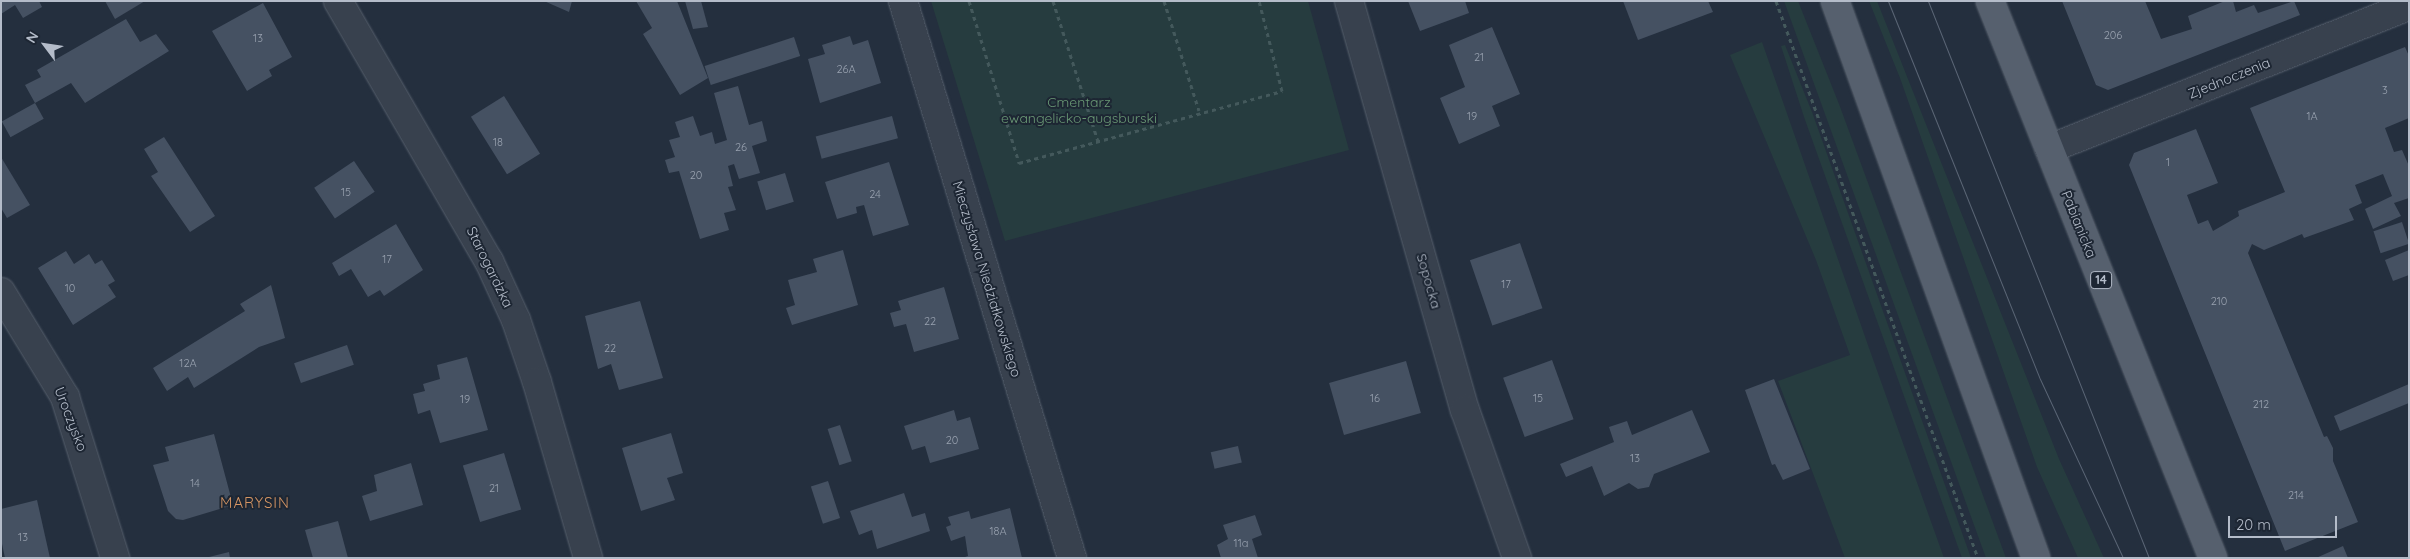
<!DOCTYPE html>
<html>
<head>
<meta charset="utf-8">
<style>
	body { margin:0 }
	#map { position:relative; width:2410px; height:559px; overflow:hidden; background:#242f3e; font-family:Quicksand,sans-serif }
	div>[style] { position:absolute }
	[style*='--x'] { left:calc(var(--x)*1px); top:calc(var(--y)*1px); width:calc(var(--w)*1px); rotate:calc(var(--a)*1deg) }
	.green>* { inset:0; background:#263c3f }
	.building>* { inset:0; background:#455162; transform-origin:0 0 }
	.path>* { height:3px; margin-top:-1.5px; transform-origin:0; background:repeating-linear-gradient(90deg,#44595c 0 4px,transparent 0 8px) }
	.roads { filter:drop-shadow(0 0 1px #565f6c) drop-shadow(0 0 1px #565f6c) }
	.minor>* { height:28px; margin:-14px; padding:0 14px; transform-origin:14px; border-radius:14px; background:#38414e }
	.primary>* { height:28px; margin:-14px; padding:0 14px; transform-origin:14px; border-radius:14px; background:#56606e }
	.tram>* { height:1px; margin:-0.5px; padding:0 0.5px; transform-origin:0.5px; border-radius:0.5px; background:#5a6575 }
	span { translate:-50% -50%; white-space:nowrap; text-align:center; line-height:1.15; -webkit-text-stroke:4px #1d2633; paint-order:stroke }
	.number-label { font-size:11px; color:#98a1af }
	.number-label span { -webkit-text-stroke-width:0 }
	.shield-label span { padding:1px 4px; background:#1d2633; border:1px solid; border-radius:4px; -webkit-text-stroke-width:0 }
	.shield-label { font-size:12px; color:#b4bcc9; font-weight:700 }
	.street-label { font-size:14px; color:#b4bcc9 }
	.park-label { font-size:14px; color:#6b9a76 }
	.neighbourhood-label { font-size:15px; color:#d59563; letter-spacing:1px }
	.frame { position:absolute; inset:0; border:2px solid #b4bcc9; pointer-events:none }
	.north { position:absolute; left:20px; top:20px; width:50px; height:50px; -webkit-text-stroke:4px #1d2633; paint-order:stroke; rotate:301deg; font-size:14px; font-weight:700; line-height:20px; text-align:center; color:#b4bcc9 }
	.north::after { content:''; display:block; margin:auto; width:18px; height:22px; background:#b4bcc9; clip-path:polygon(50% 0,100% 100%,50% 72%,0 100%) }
	.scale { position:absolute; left:2228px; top:516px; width:109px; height:22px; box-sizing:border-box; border:2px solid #b4bcc9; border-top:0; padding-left:6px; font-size:15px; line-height:18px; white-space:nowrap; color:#b4bcc9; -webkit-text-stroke:4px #1d2633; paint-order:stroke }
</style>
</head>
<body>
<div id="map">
	<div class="green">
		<div style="clip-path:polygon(931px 1px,1308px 1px,1349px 150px,1005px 241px)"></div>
		<div style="clip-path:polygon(1784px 1px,1798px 1px,1839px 104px,2006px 558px,1986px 558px)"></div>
		<div style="clip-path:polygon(1869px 1px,1877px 1px,2059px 459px,2104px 558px,2078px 558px,2037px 467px,1900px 78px)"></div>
		<div style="clip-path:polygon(1762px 42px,1869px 348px,1944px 558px,1845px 558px,1778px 381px,1850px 355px,1816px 260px,1730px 55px)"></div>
		<div style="clip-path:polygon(1785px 45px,1812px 112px,1971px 558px,1962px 558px,1804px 117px,1781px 46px)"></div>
	</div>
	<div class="building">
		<div style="clip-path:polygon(1px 1px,39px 1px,42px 7px,23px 18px,15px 5px,1px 14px)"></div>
		<div style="clip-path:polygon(105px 1px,145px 1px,115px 19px)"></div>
		<div style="clip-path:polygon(544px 1px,572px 1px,569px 12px)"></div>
		<div style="clip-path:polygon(636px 1px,677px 1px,708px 78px,680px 95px,643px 34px,652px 28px)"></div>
		<div style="clip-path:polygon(685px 1px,701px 1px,708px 27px,693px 29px)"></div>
		<div style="clip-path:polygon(1408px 1px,1465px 1px,1469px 13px,1420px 31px)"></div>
		<div style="clip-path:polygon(1623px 1px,1708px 1px,1713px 12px,1638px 40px)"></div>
		<div style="clip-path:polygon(2062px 1px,2145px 1px,2161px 39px,2192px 29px,2188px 16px,2225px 1px,2233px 1px,2236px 12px,2254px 5px,2258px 13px,2294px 1px,2300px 15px,2108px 90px,2096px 85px)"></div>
		<div style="clip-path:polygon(263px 3px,292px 57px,269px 70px,272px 76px,247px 91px,212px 31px)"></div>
		<div style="clip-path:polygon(126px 19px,140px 42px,156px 34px,169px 51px,85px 103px,71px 83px,35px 103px,25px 85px,41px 77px,37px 70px)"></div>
		<div style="clip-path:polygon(1492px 27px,1520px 94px,1492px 106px,1500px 126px,1459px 144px,1440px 98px,1465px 87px,1449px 45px)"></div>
		<div style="clip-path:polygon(850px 36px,853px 45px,868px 40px,881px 83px,820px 103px,808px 59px,825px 54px,822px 45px)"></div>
		<div style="left:794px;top:37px;width:20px;height:94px;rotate:72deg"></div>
		<div style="clip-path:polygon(2405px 47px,2409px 56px,2409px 118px,2385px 128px,2394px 152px,2402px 150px,2409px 166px,2409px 198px,2394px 203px,2401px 216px,2373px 229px,2365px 209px,2392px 196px,2383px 174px,2355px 185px,2362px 203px,2349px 209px,2354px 220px,2304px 238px,2302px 234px,2264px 250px,2252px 244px,2248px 253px,2324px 437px,2327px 436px,2333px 448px,2333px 461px,2358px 522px,2285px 551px,2129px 165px,2134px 153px,2196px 129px,2218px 183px,2187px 195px,2198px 224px,2208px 220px,2213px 231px,2239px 216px,2238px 211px,2285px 192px,2250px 108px)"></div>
		<div style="clip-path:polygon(738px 86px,749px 125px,762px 121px,767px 141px,752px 146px,760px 173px,739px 179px,734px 164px,728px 166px,733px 186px,728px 187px,736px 210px,724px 213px,729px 230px,700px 239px,679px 171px,669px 173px,665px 160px,675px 157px,669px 140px,680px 137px,675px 122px,693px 116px,700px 136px,712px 132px,715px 144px,727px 140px,714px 93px)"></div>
		<div style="left:504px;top:96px;width:68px;height:39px;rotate:58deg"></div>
		<div style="left:35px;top:103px;width:18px;height:38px;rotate:61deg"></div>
		<div style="left:892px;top:116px;width:23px;height:79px;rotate:75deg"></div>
		<div style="clip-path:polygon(164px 137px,215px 216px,190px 232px,151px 176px,158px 172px,144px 149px)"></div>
		<div style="clip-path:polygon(1px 157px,30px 205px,7px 218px,1px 208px)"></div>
		<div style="left:354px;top:161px;width:37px;height:48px;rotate:56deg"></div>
		<div style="clip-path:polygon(889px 162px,909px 225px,873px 236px,864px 205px,856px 207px,857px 213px,837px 219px,825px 182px)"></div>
		<div style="left:785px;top:173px;width:30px;height:29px;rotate:73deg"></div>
		<div style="left:2402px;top:222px;width:23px;height:30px;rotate:72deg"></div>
		<div style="clip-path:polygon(396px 224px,423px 270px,384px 296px,380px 290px,368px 297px,351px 269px,339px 276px,332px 263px)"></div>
		<div style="left:1520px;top:243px;width:69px;height:53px;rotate:71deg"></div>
		<div style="clip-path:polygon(843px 250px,858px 305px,792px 325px,786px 308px,795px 305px,788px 280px,817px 272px,813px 259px)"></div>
		<div style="clip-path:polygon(2409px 250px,2409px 275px,2393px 281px,2385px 260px)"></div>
		<div style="clip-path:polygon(66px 251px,74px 264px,89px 254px,95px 264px,102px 260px,115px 281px,108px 285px,116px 297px,73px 325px,38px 268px)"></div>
		<div style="clip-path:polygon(271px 285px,285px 338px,259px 347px,194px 388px,188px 377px,167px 391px,153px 368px,245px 311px,240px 304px)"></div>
		<div style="clip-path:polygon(944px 287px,959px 339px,914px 352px,906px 324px,894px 327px,890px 313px,901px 310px,898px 301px)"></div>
		<div style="clip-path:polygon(640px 301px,663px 378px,619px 390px,611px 364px,598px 369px,585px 316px)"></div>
		<div style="left:347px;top:345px;width:21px;height:56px;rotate:71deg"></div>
		<div style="clip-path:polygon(467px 357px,488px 430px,440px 443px,430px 410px,418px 414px,413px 394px,425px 391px,423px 384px,440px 379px,437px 365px)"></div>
		<div style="left:1552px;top:360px;width:63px;height:52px;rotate:70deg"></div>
		<div style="left:1406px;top:361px;width:54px;height:80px;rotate:74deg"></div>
		<div style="clip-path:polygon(1774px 379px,1810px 469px,1783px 480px,1775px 464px,1772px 465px,1745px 390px)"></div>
		<div style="clip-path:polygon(2409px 384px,2409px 403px,2340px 431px,2334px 416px)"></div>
		<div style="clip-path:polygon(954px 410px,957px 421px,970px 417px,979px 449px,930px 463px,925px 446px,912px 450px,904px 426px)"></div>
		<div style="clip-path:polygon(1692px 410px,1710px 452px,1654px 474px,1649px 487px,1638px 489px,1629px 483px,1604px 496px,1592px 466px,1566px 477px,1560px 464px,1614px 442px,1609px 427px,1627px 421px,1632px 435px)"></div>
		<div style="left:840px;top:425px;width:38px;height:13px;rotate:72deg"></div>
		<div style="clip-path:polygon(671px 433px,683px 473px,667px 478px,675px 500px,641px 511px,622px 448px)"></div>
		<div style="clip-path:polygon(214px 434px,233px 505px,183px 520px,176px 519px,168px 511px,153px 465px,169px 461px,165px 447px)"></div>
		<div style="left:1238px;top:446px;width:17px;height:28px;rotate:77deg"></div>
		<div style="left:504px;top:453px;width:59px;height:43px;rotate:73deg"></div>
		<div style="clip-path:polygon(411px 463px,423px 505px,370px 521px,362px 496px,377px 491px,374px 475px)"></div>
		<div style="left:828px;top:481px;width:39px;height:18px;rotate:72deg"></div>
		<div style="clip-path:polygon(904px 493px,912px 517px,925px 513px,930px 531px,877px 549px,872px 530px,859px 535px,850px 511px)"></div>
		<div style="clip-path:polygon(37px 500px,50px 558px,5px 558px,1px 539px,1px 509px)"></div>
		<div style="clip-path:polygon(1010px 508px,1022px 558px,962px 558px,968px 556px,965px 536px,951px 541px,946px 527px,951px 525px,948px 517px,969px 511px,971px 519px)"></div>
		<div style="clip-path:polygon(1255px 515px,1262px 535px,1252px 539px,1258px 558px,1221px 558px,1217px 545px,1228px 539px,1223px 525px)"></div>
		<div style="clip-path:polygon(338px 521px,348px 558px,313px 558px,305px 530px)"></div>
		<div style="clip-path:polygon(2343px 546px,2348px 558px,2316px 558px)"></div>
		<div style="clip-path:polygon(229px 552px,230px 558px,209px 558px,209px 557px)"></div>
	</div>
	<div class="path">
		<div style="--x:969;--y:1;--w:170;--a:72.8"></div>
		<div style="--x:1019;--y:163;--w:273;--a:-15.3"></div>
		<div style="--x:1282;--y:91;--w:93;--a:-104.3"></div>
		<div style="--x:1053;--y:1;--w:147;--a:72.2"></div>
		<div style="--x:1164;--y:1;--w:115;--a:72.3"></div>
		<div style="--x:1776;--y:1;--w:592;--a:70.07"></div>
	</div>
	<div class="roads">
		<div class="minor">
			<div style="--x:338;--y:1;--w:301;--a:59.9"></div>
			<div style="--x:489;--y:261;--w:65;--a:65.4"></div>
			<div style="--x:516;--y:320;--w:65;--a:71.3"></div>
			<div style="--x:537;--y:382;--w:183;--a:73.8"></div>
			<div style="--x:903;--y:1;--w:582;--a:73.12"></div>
			<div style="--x:1349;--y:1;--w:425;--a:74.2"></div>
			<div style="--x:1465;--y:410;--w:157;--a:70.6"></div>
			<div style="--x:2049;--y:149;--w:387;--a:-21.7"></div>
			<div style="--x:1;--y:292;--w:123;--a:58.6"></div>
			<div style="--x:65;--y:397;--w:169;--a:72.7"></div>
		</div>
		<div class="primary">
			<div style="--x:1835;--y:1;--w:592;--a:70.16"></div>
			<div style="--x:1990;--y:1;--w:600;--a:68.18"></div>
		</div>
	</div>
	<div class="tram">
		<div style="--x:1888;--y:1;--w:407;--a:68.1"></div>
		<div style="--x:2040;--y:379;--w:197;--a:65.1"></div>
		<div style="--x:1928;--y:1;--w:599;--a:68.36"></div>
	</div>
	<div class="number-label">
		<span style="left:2113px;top:35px">206</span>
		<span style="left:258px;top:38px">13</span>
		<span style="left:1479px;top:57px">21</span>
		<span style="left:846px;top:69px">26A</span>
		<span style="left:2385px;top:90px">3</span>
		<span style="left:1472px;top:116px">19</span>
		<span style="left:2312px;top:116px">1A</span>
		<span style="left:498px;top:142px">18</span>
		<span style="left:741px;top:147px">26</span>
		<span style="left:2168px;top:162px">1</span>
		<span style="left:696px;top:175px">20</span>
		<span style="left:346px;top:192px">15</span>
		<span style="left:875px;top:194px">24</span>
		<span style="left:387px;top:259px">17</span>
		<span style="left:1506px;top:284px">17</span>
		<span style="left:70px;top:288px">10</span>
		<span style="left:2219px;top:301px">210</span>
		<span style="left:930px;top:321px">22</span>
		<span style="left:610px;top:348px">22</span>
		<span style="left:188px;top:363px">12A</span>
		<span style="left:1375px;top:398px">16</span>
		<span style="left:1538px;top:398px">15</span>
		<span style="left:465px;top:399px">19</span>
		<span style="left:2261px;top:404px">212</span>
		<span style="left:952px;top:440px">20</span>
		<span style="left:1635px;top:458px">13</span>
		<span style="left:195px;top:483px">14</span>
		<span style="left:494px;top:488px">21</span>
		<span style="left:2296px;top:495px">214</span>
		<span style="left:998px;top:531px">18A</span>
		<span style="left:23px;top:537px">13</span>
		<span style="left:1241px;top:543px">11a</span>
	</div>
	<div class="shield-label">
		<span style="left:2101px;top:280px">14</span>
	</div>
	<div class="street-label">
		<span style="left:2229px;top:78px;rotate:-22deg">Zjednoczenia</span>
		<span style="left:2079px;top:224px;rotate:68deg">Pabianicka</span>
		<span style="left:490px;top:267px;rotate:64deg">Starogardzka</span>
		<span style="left:987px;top:279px;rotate:73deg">Mieczysława Niedziałkowskiego</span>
		<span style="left:1429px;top:281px;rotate:74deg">Sopocka</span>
		<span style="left:71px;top:419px;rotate:69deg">Uroczysko</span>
	</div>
	<div class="park-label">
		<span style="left:1079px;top:110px">Cmentarz<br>ewangelicko-augsburski</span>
	</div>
	<div class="neighbourhood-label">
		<span style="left:255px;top:503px">MARYSIN</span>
	</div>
	<div class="frame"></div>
	<div class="north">N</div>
	<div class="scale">20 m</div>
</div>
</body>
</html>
